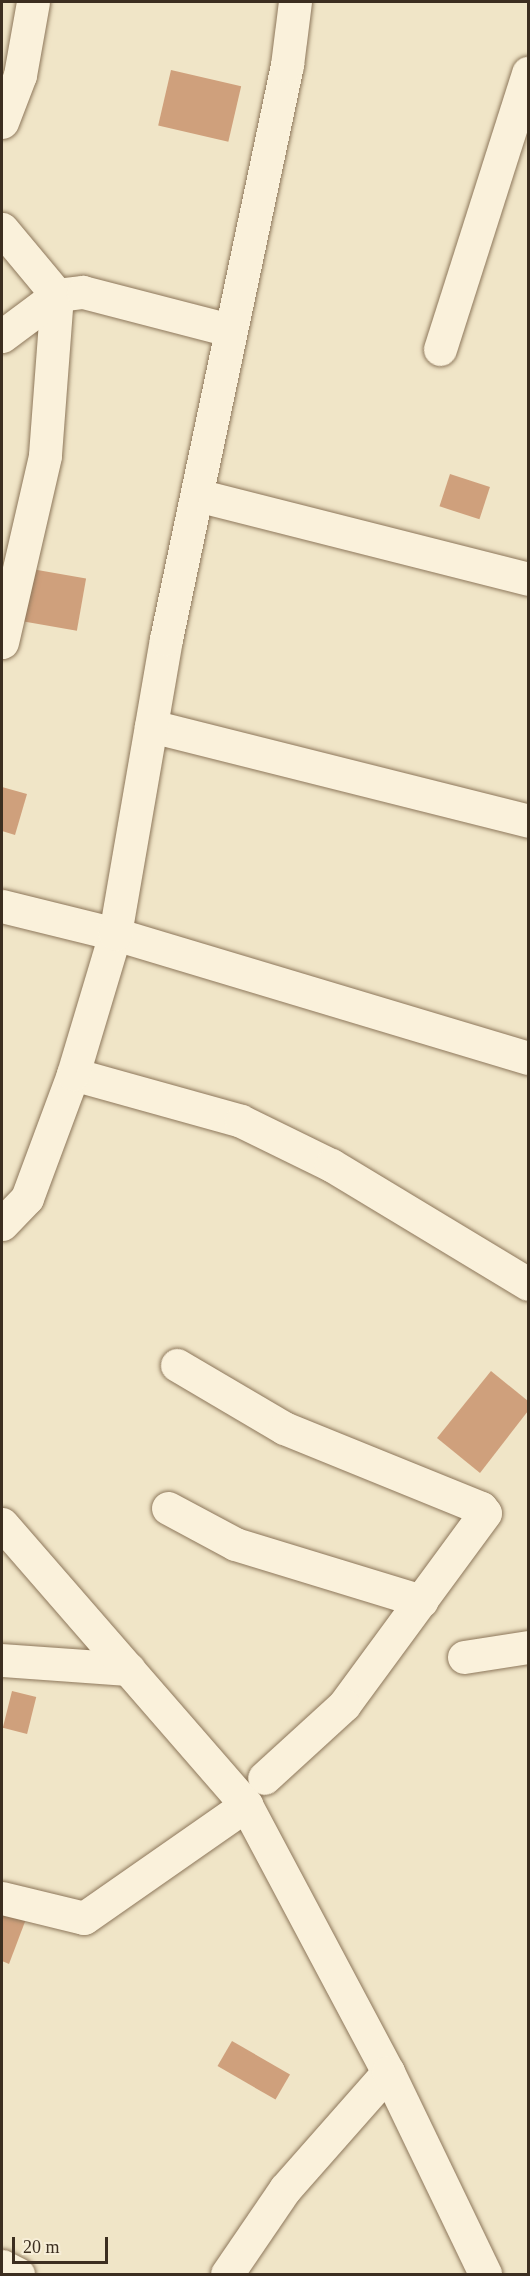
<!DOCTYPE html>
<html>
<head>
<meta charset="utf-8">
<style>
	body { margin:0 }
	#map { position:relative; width:530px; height:2276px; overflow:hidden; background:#f0e5c7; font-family:Georgia,serif }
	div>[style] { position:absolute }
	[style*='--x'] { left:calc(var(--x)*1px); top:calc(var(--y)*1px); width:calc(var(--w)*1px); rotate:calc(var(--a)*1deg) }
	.building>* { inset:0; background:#cfa07c; transform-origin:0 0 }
	.roads { filter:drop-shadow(0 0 2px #8d775b) drop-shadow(0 0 2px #8d775b) }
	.minor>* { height:33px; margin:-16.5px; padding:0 16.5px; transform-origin:16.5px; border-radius:16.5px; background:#faf1db }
	.tertiary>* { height:33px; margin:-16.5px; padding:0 16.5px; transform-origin:16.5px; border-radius:16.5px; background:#faf1db }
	span { translate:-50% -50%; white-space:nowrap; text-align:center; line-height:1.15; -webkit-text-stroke:5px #f7eed7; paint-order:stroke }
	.frame { position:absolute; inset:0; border:3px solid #3c2e20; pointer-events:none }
	.scale { position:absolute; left:12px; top:2237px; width:96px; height:27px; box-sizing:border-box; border:3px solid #3c2e20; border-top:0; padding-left:8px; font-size:18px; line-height:21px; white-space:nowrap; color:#3c2e20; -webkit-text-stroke:4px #f7eed7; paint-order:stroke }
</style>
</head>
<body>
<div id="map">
	<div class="building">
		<div style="left:171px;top:70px;width:72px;height:57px;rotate:13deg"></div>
		<div style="left:450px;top:474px;width:42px;height:34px;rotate:18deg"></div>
		<div style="left:26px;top:568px;width:61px;height:53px;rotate:10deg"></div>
		<div style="clip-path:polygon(2px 787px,27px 794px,15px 835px,2px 831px)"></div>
		<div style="clip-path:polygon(491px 1371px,528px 1401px,528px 1411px,480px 1473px,437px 1438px)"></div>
		<div style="left:12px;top:1691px;width:25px;height:38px;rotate:14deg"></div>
		<div style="clip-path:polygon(2px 1910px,26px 1919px,9px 1964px,2px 1961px)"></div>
		<div style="left:232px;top:2041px;width:67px;height:29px;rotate:30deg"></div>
	</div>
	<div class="roads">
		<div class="minor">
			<div style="--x:2;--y:122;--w:50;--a:-69"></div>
			<div style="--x:20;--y:75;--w:74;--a:-79.9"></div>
			<div style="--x:2;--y:229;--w:86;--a:50.2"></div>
			<div style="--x:57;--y:295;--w:161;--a:94.3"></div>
			<div style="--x:45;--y:456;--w:191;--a:103"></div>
			<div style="--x:2;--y:336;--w:69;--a:-36.7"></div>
			<div style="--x:57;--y:295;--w:26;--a:-7"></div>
			<div style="--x:83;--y:292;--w:152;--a:14.5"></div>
			<div style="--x:440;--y:349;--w:290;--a:-72.3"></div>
			<div style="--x:197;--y:495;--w:341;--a:14.2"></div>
			<div style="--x:151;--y:726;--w:389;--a:14.1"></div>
			<div style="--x:2;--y:906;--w:116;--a:13.9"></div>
			<div style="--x:115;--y:934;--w:431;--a:16.7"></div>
			<div style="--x:73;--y:1074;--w:174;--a:15.6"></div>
			<div style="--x:241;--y:1121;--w:100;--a:26.1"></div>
			<div style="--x:331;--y:1165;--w:230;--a:31.1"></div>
			<div style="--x:2;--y:1224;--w:36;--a:-46"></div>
			<div style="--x:27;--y:1198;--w:132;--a:-69.6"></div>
			<div style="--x:73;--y:1074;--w:146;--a:-73.3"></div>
			<div style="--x:115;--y:934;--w:299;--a:-80.2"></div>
			<div style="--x:166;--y:639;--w:587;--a:-78.1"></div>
			<div style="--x:287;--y:65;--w:64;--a:-82.8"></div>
			<div style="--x:177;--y:1365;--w:124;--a:30.5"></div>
			<div style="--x:284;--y:1428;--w:213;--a:22.1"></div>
			<div style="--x:481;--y:1508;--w:6;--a:51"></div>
			<div style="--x:485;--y:1513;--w:238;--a:126.3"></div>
			<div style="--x:344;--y:1705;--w:108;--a:137.6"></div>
			<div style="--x:168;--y:1508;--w:76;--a:28.2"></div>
			<div style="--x:235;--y:1544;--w:195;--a:17"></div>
			<div style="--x:464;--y:1657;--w:65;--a:-8.9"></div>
			<div style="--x:2;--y:1660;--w:127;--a:4.1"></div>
			<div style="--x:2;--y:1898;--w:84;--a:13.7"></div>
			<div style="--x:84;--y:1918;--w:198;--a:-34.9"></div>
			<div style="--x:2;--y:2266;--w:18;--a:27"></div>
			<div style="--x:227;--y:2274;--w:103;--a:-55.7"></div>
			<div style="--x:285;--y:2189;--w:156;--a:-48.6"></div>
		</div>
		<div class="tertiary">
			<div style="--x:2;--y:1524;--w:372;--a:49"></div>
			<div style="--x:246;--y:1805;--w:302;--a:62"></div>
			<div style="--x:388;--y:2072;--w:224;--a:64.3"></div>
		</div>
	</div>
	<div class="frame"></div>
	<div class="scale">20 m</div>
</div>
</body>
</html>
